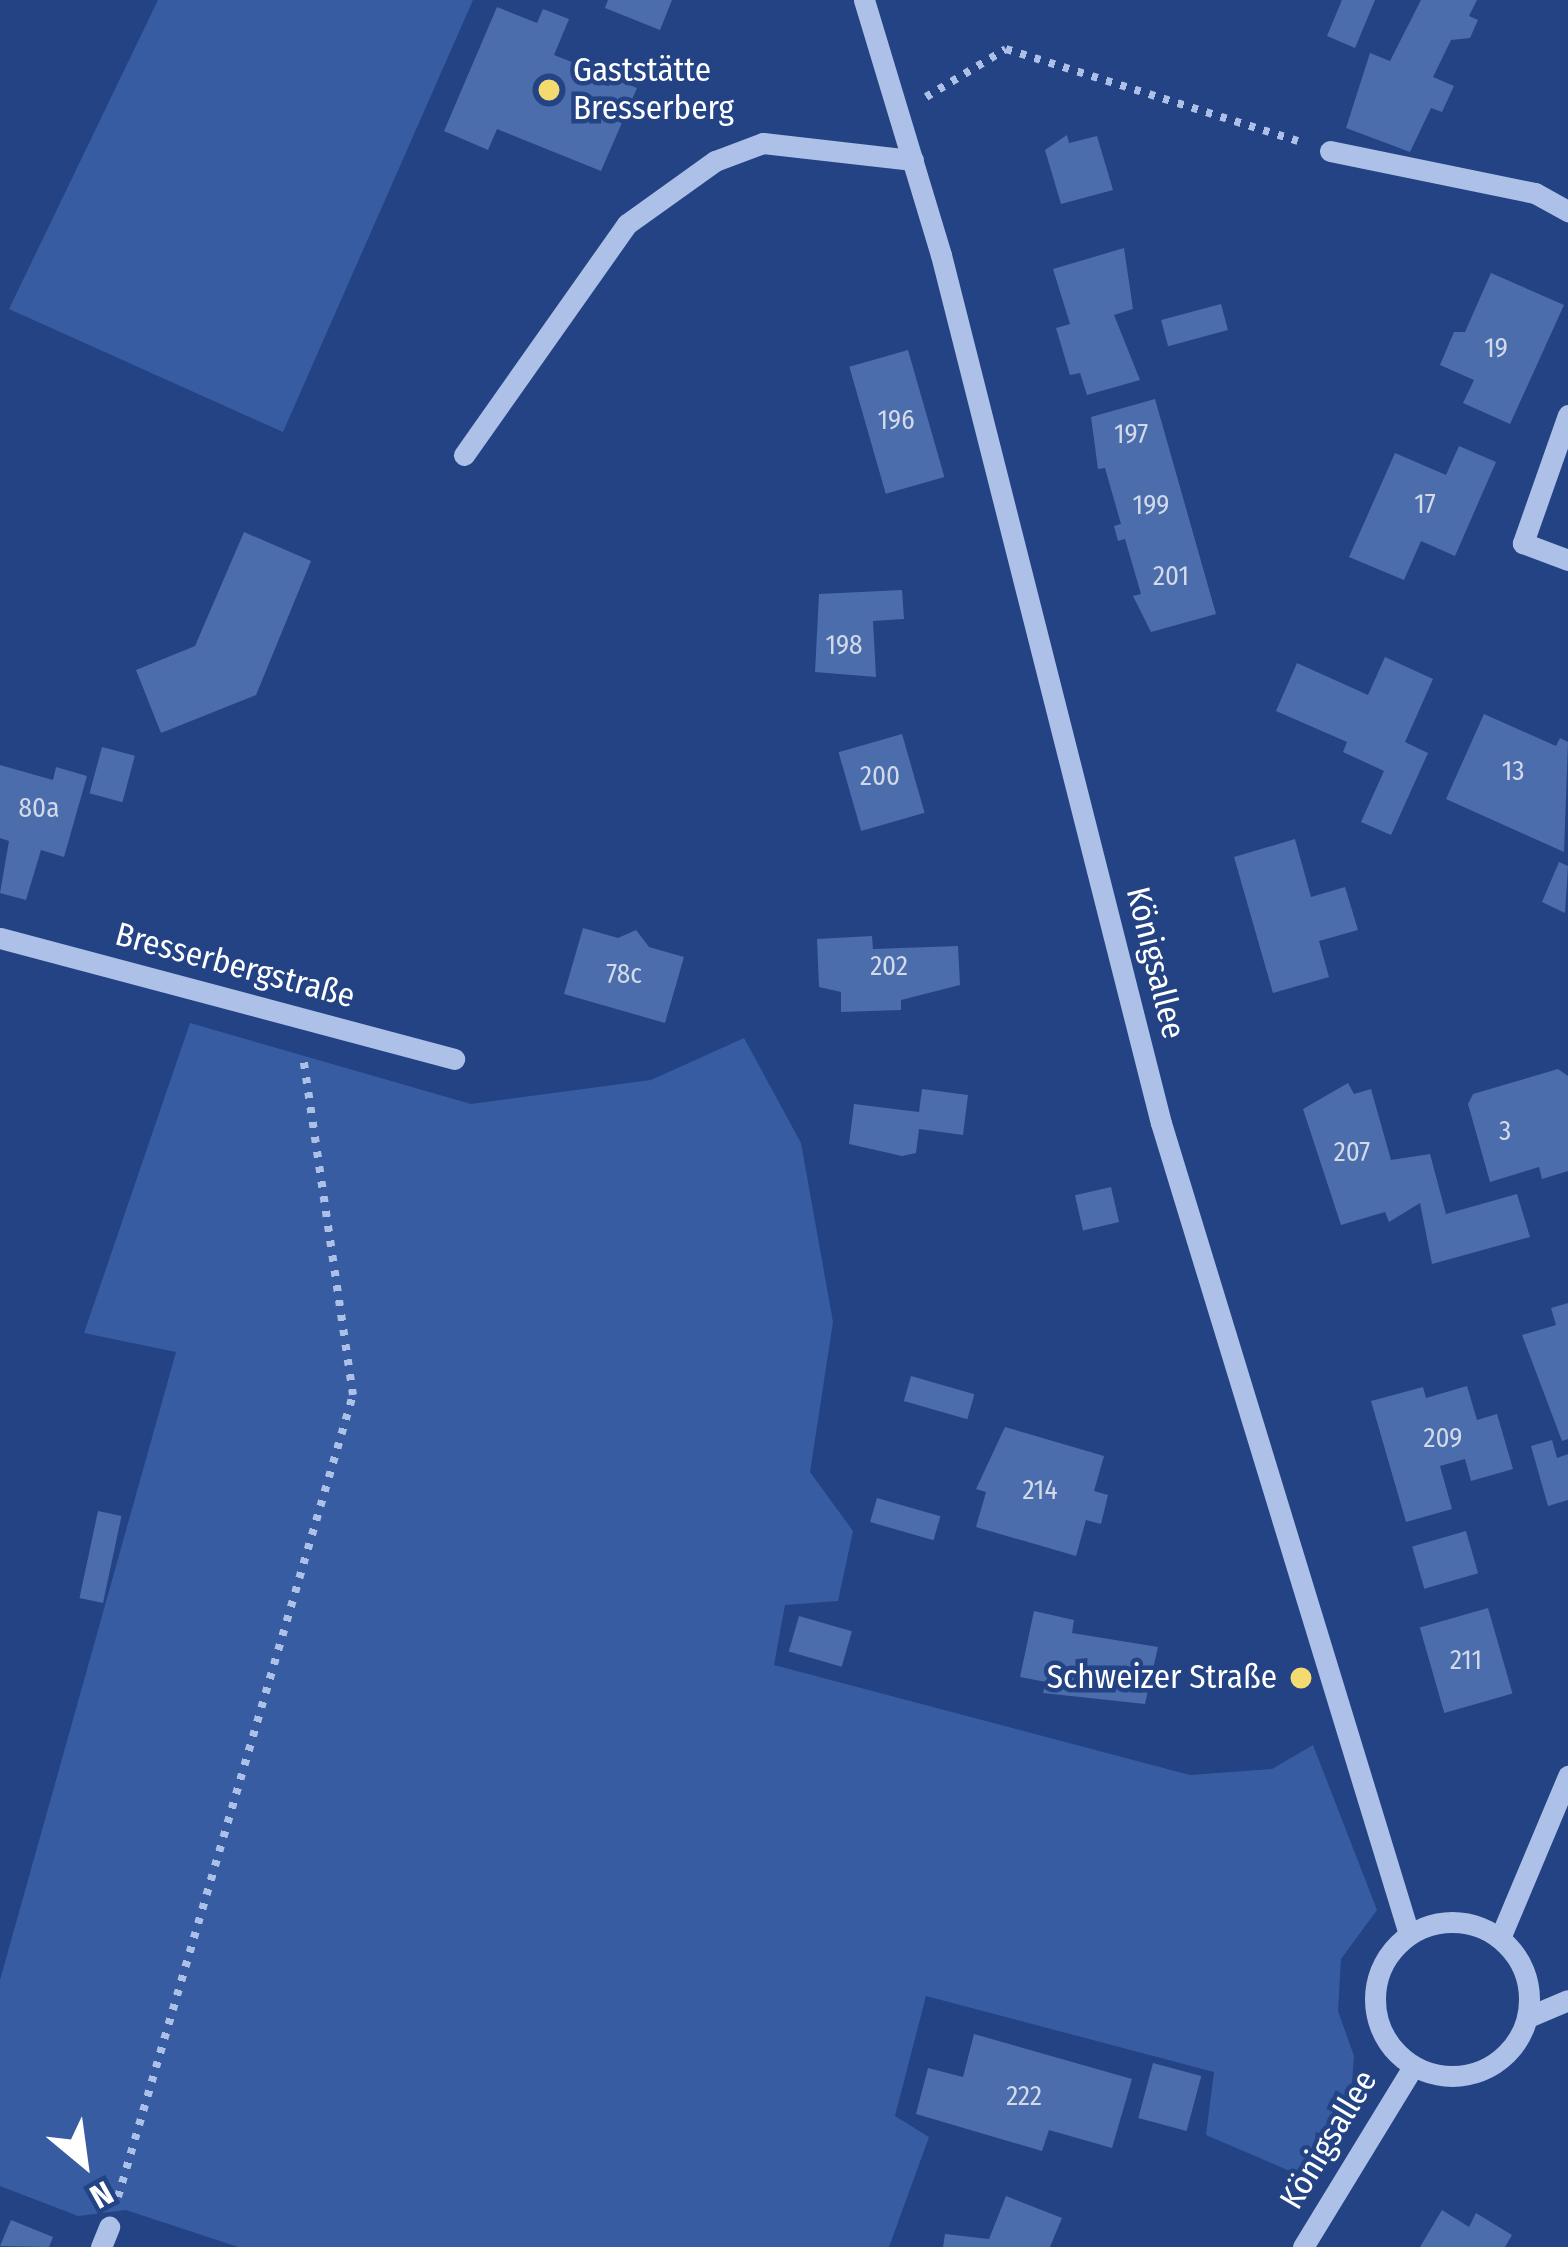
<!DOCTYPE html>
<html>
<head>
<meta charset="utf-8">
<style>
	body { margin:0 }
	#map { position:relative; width:1568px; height:2247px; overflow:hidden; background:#234384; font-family:"Fira Sans Condensed",sans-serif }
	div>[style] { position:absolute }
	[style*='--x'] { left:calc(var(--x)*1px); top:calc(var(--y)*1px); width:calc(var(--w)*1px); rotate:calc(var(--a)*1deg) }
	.green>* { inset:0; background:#385ca1 }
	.building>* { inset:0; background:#4b6dac; transform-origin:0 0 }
	.path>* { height:8px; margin-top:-4px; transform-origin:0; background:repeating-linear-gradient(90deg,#adc1e8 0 6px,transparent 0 15px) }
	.minor>* { height:21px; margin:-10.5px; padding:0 10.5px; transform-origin:10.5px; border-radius:10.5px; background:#adc1e8 }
	.minor>.ring { margin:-10.5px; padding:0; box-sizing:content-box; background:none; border:21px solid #adc1e8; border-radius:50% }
	.dots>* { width:33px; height:33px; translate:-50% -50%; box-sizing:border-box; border:6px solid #234384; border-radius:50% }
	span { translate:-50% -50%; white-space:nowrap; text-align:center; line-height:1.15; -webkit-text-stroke:9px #234384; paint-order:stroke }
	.number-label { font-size:27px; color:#d2daea }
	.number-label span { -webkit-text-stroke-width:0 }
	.poi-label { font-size:33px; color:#fff }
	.left { translate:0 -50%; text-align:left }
	.right { translate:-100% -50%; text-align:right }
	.street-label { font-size:33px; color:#fff }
	.north { position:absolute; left:24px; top:2103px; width:120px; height:120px; -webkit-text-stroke:9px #234384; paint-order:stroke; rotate:151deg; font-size:33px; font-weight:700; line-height:48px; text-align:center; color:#fff }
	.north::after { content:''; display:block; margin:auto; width:42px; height:54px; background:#fff; clip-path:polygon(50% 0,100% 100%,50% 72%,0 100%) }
</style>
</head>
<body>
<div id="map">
	<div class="green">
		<div style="clip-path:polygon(158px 0,473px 0,283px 432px,9px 309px)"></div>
		<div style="clip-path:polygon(190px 1023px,471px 1104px,651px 1080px,744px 1038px,801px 1143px,833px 1322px,810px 1472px,853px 1531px,838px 1601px,785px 1605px,774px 1665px,1190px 1775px,1272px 1769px,1313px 1745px,1377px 1910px,1341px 1959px,1338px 2011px,1354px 2056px,1350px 2111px,1313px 2181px,1206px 2135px,1214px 2072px,926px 1996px,895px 2116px,929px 2137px,889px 2247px,238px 2247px,126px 2210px,78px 2216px,0 2186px,0 1980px,176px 1352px,84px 1333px)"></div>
	</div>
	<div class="building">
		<div style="clip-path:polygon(608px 0,672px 0,660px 30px,605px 8px)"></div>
		<div style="clip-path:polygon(1342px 0,1375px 0,1355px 48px,1327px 36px)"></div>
		<div style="clip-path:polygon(1421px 0,1477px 0,1469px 16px,1478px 20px,1470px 38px,1451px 40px,1433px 77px,1454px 86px,1442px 112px,1431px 108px,1410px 152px,1346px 128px,1370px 53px,1390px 61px)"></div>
		<div style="clip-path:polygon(497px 7px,537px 23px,543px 9px,569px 19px,554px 55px,637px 88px,601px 171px,497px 129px,488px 150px,444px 131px)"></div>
		<div style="clip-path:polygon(1067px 135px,1069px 143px,1097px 136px,1113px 190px,1061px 204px,1045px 150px)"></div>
		<div style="clip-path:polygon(1124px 248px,1133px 309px,1114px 315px,1140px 380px,1087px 395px,1080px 373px,1070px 375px,1056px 328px,1070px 324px,1053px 269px)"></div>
		<div style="clip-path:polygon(1491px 273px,1564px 305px,1510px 424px,1463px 403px,1474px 380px,1440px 365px,1454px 332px,1465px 332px)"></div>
		<div style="left:1221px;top:304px;width:27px;height:62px;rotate:75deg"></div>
		<div style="left:908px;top:350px;width:132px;height:61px;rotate:74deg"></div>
		<div style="clip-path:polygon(1155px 399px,1216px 614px,1151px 632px,1133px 596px,1141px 594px,1125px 539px,1118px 541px,1114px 526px,1121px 524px,1105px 468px,1098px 469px,1091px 417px)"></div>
		<div style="clip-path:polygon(1459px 446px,1496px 462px,1455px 556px,1421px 541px,1404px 580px,1349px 557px,1395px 453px,1446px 475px)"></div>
		<div style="clip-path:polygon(244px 532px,311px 561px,256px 695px,161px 733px,136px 670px,195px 646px)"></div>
		<div style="clip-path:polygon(902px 590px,904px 619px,873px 621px,876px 677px,815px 672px,819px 594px)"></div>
		<div style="clip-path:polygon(1385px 657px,1433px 679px,1405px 742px,1428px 753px,1391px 835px,1361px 822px,1384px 771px,1343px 752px,1347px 742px,1276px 711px,1297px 663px,1368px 695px)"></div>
		<div style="clip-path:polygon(1484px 714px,1556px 746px,1560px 738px,1568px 742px,1564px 852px,1446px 799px)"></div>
		<div style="left:902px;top:734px;width:82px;height:66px;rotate:74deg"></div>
		<div style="left:102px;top:747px;width:34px;height:48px;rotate:15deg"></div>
		<div style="clip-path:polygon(0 765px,53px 780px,56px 767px,87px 776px,64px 857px,41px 850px,26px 900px,0 893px,9px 841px,0 838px)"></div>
		<div style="clip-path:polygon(1295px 839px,1311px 897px,1345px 887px,1358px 930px,1319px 941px,1329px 977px,1273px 993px,1234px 857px)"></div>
		<div style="clip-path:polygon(1559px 862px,1568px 866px,1565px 913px,1542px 902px)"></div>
		<div style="clip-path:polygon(583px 928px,618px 938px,636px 930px,649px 947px,684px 957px,665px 1023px,564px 994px)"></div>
		<div style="clip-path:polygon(872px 936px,873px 949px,958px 946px,960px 985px,901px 1000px,901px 1010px,841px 1012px,841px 992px,819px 987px,817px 939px)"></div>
		<div style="clip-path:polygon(1558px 1069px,1568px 1076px,1568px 1171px,1542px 1179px,1539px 1167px,1490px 1182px,1468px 1104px,1473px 1094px)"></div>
		<div style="clip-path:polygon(1348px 1083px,1354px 1094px,1371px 1089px,1391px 1160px,1430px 1154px,1446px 1214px,1517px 1194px,1530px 1237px,1432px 1264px,1420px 1203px,1389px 1222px,1385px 1212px,1341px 1225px,1303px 1109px)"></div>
		<div style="clip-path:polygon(922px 1089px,968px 1095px,963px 1135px,919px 1129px,916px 1153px,902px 1156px,849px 1144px,854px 1104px,919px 1112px)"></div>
		<div style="left:1111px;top:1187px;width:36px;height:37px;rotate:77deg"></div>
		<div style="clip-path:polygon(1568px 1303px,1568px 1439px,1562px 1441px,1522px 1335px,1556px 1325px,1551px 1308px)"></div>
		<div style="left:911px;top:1376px;width:66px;height:26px;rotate:16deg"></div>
		<div style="clip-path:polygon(1467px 1386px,1477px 1420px,1497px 1414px,1513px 1469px,1471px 1481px,1465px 1459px,1440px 1466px,1452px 1509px,1406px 1522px,1371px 1401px,1423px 1387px,1426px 1398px)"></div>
		<div style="clip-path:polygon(1005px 1427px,1104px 1456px,1094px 1491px,1108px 1495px,1101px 1524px,1086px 1520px,1076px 1556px,976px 1527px,986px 1492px,976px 1489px)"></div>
		<div style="clip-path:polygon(1552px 1440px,1557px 1458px,1568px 1454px,1568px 1500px,1548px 1506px,1531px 1446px)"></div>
		<div style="left:877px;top:1498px;width:66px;height:25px;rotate:16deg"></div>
		<div style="left:98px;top:1511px;width:24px;height:89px;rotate:12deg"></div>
		<div style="left:1466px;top:1531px;width:44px;height:56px;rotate:74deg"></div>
		<div style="left:1488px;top:1608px;width:89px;height:71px;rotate:74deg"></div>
		<div style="clip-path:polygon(1034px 1611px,1074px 1620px,1072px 1633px,1158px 1647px,1145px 1704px,1043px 1693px,1046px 1682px,1020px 1677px)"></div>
		<div style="left:799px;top:1616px;width:55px;height:37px;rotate:16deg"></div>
		<div style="clip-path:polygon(974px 2034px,1132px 2079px,1112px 2148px,1049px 2130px,1042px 2151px,916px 2114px,928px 2068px,963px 2077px)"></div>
		<div style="left:1153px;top:2063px;width:50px;height:57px;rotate:15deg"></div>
		<div style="clip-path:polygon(1006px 2196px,1062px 2218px,1050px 2247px,943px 2247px,945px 2234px,989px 2239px)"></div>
		<div style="clip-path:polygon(1442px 2210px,1469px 2227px,1476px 2213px,1512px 2235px,1505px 2247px,1420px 2247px)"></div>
		<div style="clip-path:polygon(11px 2220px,53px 2237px,49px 2247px,0 2246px)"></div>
	</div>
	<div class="path">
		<div style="--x:926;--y:97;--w:93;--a:-31"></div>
		<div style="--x:1006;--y:49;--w:306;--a:17.5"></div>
		<div style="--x:118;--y:2197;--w:836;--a:-73.67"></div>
		<div style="--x:353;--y:1395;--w:344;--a:-98.4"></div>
	</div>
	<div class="minor">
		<div style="--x:864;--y:0;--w:266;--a:73.2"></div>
		<div style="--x:941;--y:255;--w:895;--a:75.78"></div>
		<div style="--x:1161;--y:1123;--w:848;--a:73"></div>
		<div style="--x:1330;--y:151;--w:209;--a:11.6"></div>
		<div style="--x:1535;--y:193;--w:38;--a:29"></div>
		<div style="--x:1568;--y:415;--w:136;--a:109.4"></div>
		<div style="--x:1523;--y:543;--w:48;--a:20.7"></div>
		<div style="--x:464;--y:455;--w:283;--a:-54.8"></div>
		<div style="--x:627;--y:224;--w:108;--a:-35.6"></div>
		<div style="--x:715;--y:161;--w:51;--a:-20.6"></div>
		<div style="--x:763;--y:143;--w:151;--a:6.5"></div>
		<div style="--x:0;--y:938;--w:470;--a:14.9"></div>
		<div class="ring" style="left:1375px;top:1922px;width:133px;height:133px"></div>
		<div style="--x:1500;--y:1938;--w:176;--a:-67.2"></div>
		<div style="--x:1528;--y:2017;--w:43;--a:-23"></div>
		<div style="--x:101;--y:2247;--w:22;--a:-68"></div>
		<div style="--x:1303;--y:2247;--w:211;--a:-58.6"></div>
	</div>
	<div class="dots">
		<div style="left:549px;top:90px;background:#f3db70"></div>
		<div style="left:1301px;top:1678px;background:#f3db70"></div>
	</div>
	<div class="number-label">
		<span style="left:1496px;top:349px">19</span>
		<span style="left:896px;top:421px">196</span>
		<span style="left:1131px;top:435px">197</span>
		<span style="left:1425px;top:505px">17</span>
		<span style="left:1151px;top:506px">199</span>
		<span style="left:1171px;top:577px">201</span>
		<span style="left:844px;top:646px">198</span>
		<span style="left:1513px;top:772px">13</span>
		<span style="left:880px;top:777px">200</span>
		<span style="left:39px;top:809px">80a</span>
		<span style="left:889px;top:967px">202</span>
		<span style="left:624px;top:975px">78c</span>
		<span style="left:1505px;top:1132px">3</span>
		<span style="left:1352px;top:1153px">207</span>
		<span style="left:1443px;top:1439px">209</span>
		<span style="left:1040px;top:1491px">214</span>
		<span style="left:1466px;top:1661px">211</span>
		<span style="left:1024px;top:2097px">222</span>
	</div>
	<div class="poi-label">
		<span class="left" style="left:573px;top:90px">Gaststätte<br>Bresserberg</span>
		<span class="right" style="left:1277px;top:1678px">Schweizer Straße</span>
	</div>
	<div class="street-label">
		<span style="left:1155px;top:963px;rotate:76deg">Königsallee</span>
		<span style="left:235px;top:966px;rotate:15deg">Bresserbergstraße</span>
		<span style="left:1329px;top:2140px;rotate:-59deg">Königsallee</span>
	</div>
	<div class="north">N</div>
</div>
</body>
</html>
